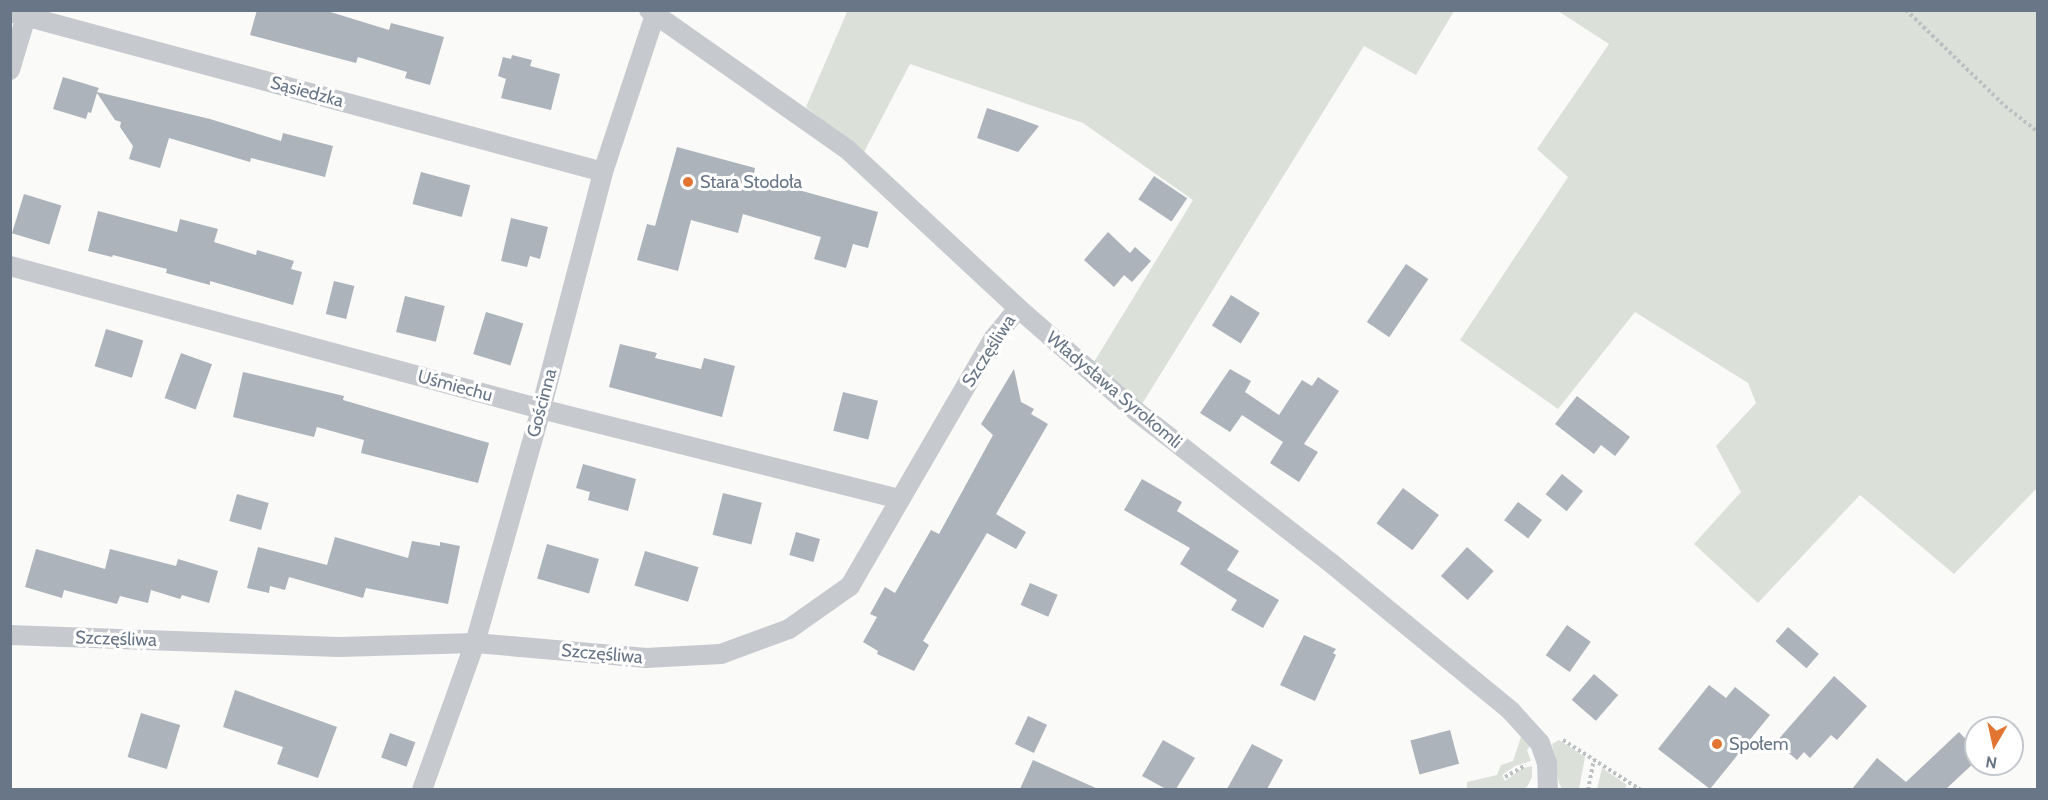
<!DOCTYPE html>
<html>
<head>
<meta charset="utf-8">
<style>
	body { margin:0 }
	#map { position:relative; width:2048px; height:800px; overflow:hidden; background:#fafaf8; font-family:Cabin,sans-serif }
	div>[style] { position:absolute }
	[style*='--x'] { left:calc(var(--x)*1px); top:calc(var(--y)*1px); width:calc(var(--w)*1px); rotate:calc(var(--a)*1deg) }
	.green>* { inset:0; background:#dbe1d9 }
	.building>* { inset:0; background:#acb3ba; transform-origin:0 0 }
	.path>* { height:4px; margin-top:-2px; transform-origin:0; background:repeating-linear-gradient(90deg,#bdc0c3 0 3px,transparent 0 6px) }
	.minor>* { height:20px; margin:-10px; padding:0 10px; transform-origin:10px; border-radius:10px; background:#c6c9cd }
	.dots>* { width:16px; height:16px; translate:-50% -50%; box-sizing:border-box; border:3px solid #fff; border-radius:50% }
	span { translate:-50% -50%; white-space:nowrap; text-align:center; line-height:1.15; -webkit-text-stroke:6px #fff; paint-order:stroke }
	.street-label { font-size:18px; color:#697688 }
	.poi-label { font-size:18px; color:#697688 }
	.left { translate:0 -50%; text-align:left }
	.frame { position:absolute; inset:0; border:12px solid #697688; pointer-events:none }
	.north { position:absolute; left:1964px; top:716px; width:60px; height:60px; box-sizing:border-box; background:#fff; border:2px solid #c3c8cf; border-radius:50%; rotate:189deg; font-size:16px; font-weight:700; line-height:24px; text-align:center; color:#697688 }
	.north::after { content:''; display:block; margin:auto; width:21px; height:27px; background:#e17531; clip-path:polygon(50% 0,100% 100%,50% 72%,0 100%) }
</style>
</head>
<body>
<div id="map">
	<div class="green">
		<div style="clip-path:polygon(842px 11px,1454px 11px,1416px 75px,1364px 46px,1142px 404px,1094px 362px,1193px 200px,1083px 123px,910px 64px,863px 154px,806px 107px,847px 12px)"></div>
		<div style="clip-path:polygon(1558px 11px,2037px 11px,2037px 488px,1954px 574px,1860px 495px,1758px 603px,1694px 544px,1741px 492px,1716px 446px,1756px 403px,1748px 383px,1635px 312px,1558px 409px,1460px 340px,1568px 177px,1537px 149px,1609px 44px)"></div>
		<div style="clip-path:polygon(1522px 734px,1532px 744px,1527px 750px,1531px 761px,1515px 766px,1502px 775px,1505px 781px,1523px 768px,1532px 766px,1532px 777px,1527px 787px,1521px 790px,1467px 789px,1467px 782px,1497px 775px,1501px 765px,1513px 761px)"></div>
		<div style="clip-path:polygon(1559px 740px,1585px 757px,1579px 789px,1562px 789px,1559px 783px,1552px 744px)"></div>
		<div style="clip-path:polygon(1602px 768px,1627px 785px,1624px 789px,1597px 789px)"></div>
	</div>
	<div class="building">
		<div style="clip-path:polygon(257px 10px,324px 10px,389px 30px,391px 23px,444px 37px,430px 85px,405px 78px,407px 72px,358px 57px,356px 63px,250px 35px)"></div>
		<div style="clip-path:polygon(512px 55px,532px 60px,530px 66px,560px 74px,551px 110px,501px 98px,506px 79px,498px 76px,503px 57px,511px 59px)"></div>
		<div style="clip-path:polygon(63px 77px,99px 88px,97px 92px,210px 119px,281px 141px,283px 133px,333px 146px,325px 177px,251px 158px,250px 162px,169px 138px,160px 168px,129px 159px,133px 146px,120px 127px,121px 122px,115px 120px,97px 93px,91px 113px,88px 112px,86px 119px,53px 109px)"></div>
		<div style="clip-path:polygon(987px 108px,1020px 119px,1039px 126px,1018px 152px,977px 138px)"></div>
		<div style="clip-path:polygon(677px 147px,755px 168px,754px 174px,796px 186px,795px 189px,878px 212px,868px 248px,853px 244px,846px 268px,814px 259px,821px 237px,743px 214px,738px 233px,691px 220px,678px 271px,637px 260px,647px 224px,655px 226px)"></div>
		<div style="left:421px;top:172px;width:51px;height:33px;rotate:15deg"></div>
		<div style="left:1154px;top:176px;width:40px;height:28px;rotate:34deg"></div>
		<div style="left:24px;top:194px;width:39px;height:41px;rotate:17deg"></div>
		<div style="clip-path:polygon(98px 211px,177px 232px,180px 219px,218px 229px,214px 242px,256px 255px,257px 250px,294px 261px,291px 269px,302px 272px,293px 305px,210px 281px,210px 285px,166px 273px,167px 269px,113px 255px,112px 257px,88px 251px)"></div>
		<div style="clip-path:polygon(511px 218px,548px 227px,540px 259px,530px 256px,527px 267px,501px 261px)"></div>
		<div style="clip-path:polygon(1108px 232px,1130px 253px,1135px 247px,1151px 261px,1132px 282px,1124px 275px,1114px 287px,1084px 260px)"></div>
		<div style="left:1406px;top:264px;width:27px;height:70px;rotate:34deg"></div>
		<div style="left:334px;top:281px;width:21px;height:34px;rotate:14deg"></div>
		<div style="left:1231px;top:295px;width:34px;height:36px;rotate:32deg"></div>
		<div style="left:405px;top:296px;width:41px;height:37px;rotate:14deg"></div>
		<div style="left:486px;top:312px;width:39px;height:44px;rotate:17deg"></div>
		<div style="left:106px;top:329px;width:39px;height:39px;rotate:17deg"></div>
		<div style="clip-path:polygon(620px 344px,657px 353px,655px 358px,701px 369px,704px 358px,735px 366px,722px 417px,609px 387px)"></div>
		<div style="left:181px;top:353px;width:33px;height:48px;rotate:20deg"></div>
		<div style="clip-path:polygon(1014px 369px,1021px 402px,1034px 409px,1031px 414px,1048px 424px,996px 514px,1026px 532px,1016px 549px,987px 533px,923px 641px,929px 645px,914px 671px,877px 654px,878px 651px,863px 642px,877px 617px,870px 614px,885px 587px,895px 593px,931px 530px,939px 534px,993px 435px,981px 424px)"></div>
		<div style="clip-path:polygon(1230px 369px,1251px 381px,1245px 392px,1279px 415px,1302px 380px,1312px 386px,1318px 377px,1339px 391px,1304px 444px,1318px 452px,1299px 482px,1270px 463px,1283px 442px,1242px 415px,1230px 432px,1200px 413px)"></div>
		<div style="clip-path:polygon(243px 372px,344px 396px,343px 400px,489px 443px,478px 483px,361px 453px,364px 440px,317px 427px,314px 437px,233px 417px)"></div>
		<div style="left:843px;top:392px;width:36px;height:40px;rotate:14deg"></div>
		<div style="clip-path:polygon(1577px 396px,1630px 437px,1615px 456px,1601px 445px,1594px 454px,1555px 424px)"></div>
		<div style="clip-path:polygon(583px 464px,636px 479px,628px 511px,588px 500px,590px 492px,576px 488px)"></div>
		<div style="left:1562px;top:474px;width:27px;height:26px;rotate:39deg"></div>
		<div style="clip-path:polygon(1142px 479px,1182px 502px,1177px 511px,1239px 551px,1227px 570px,1279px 600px,1263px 628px,1231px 610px,1237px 600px,1180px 564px,1190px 548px,1124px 510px)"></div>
		<div style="left:1403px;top:488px;width:45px;height:44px;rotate:37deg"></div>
		<div style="left:723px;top:493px;width:40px;height:43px;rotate:14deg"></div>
		<div style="left:237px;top:494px;width:33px;height:28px;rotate:16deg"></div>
		<div style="left:1518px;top:502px;width:30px;height:23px;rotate:37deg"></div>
		<div style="left:796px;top:532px;width:25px;height:24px;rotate:16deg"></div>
		<div style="clip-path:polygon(335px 537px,408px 558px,412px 541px,440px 546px,440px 542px,460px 546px,448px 604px,366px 588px,363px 598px,289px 577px,285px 590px,270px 586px,269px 593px,247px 588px,258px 547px,327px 565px)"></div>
		<div style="left:547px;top:544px;width:54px;height:36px;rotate:16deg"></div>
		<div style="left:1467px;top:547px;width:36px;height:39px;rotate:42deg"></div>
		<div style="clip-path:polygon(36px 549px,105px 569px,110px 549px,176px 566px,178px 559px,218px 571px,209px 603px,182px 595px,180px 599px,151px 590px,148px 603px,120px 596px,117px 604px,64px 590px,62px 598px,25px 587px)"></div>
		<div style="left:645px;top:551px;width:56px;height:36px;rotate:17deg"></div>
		<div style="left:1030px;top:583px;width:30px;height:24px;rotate:23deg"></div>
		<div style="left:1567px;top:625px;width:29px;height:37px;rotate:35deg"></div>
		<div style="left:1788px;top:627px;width:41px;height:19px;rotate:41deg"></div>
		<div style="clip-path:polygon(1304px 635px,1336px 649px,1333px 653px,1336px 655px,1315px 701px,1280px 685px)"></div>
		<div style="left:1594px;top:674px;width:32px;height:34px;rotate:41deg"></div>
		<div style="clip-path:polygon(1834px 676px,1867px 706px,1837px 740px,1831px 735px,1810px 758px,1804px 752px,1797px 760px,1776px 742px)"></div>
		<div style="clip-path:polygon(1709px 685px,1726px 698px,1735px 687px,1770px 715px,1710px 789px,1658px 749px)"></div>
		<div style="clip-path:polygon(235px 690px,337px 727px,318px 778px,277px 764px,283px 747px,223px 727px)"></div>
		<div style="left:141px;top:713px;width:41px;height:46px;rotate:17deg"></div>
		<div style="left:1028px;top:716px;width:21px;height:31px;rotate:25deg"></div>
		<div style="left:1450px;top:730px;width:35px;height:41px;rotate:75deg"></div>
		<div style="clip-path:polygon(1959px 732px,1976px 750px,1976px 761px,1946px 789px,1852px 789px,1877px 758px,1906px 782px)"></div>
		<div style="left:390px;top:733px;width:27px;height:26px;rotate:20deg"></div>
		<div style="clip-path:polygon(1163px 740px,1195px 758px,1176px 789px,1166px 789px,1142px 776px)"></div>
		<div style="clip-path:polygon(1252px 744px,1283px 760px,1267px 789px,1227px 789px)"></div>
		<div style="clip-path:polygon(1033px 760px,1098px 789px,1020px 789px)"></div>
	</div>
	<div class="path">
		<div style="--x:1906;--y:10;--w:138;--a:44.1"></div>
		<div style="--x:2005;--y:106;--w:42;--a:38.2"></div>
		<div style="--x:1563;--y:740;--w:93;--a:32.7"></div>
		<div style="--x:1505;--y:777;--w:24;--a:-30"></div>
		<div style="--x:1588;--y:790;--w:31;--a:-79"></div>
	</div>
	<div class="minor">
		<div style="--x:649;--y:10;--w:243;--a:35.1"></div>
		<div style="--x:848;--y:150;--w:232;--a:42.9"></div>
		<div style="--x:1018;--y:308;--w:158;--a:41.2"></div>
		<div style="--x:1137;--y:412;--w:246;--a:37.9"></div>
		<div style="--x:1331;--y:563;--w:233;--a:39.4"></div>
		<div style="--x:1511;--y:711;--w:43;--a:47.8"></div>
		<div style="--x:1540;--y:743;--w:21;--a:71"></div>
		<div style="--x:1547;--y:763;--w:27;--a:88"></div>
		<div style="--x:10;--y:12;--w:614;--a:15.1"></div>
		<div style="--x:10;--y:70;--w:63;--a:-73.3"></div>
		<div style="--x:10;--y:266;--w:550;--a:15.07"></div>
		<div style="--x:541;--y:409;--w:370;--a:14.1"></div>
		<div style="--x:10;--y:635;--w:329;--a:2.1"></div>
		<div style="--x:339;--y:647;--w:136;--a:-1.7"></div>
		<div style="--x:475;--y:643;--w:172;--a:5"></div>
		<div style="--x:646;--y:658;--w:75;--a:-3.1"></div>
		<div style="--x:721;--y:654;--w:72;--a:-20.2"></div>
		<div style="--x:789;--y:629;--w:75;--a:-35.2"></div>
		<div style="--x:850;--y:586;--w:287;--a:-59.9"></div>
		<div style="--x:994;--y:338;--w:38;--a:-51"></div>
		<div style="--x:422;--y:790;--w:156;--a:-70.2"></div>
		<div style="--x:475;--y:643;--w:243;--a:-74.2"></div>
		<div style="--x:541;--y:409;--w:245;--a:-75.3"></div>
		<div style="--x:603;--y:172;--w:165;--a:-71.7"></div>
	</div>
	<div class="dots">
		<div style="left:688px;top:182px;background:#e17531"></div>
		<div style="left:1717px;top:744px;background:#e17531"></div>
	</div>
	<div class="street-label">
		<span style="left:307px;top:92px;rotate:15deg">Sąsiedzka</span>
		<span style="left:989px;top:351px;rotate:-57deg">Szczęśliwa</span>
		<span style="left:455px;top:386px;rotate:15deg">Uśmiechu</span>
		<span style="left:1114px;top:390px;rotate:40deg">Władysława Syrokomli</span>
		<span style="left:542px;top:403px;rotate:-75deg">Gościnna</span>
		<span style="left:116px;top:639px;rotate:2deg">Szczęśliwa</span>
		<span style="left:602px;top:654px;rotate:5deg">Szczęśliwa</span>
	</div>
	<div class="poi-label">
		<span class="left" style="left:700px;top:182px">Stara Stodoła</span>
		<span class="left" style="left:1729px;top:744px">Społem</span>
	</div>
	<div class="frame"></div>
	<div class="north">N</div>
</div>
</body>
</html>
